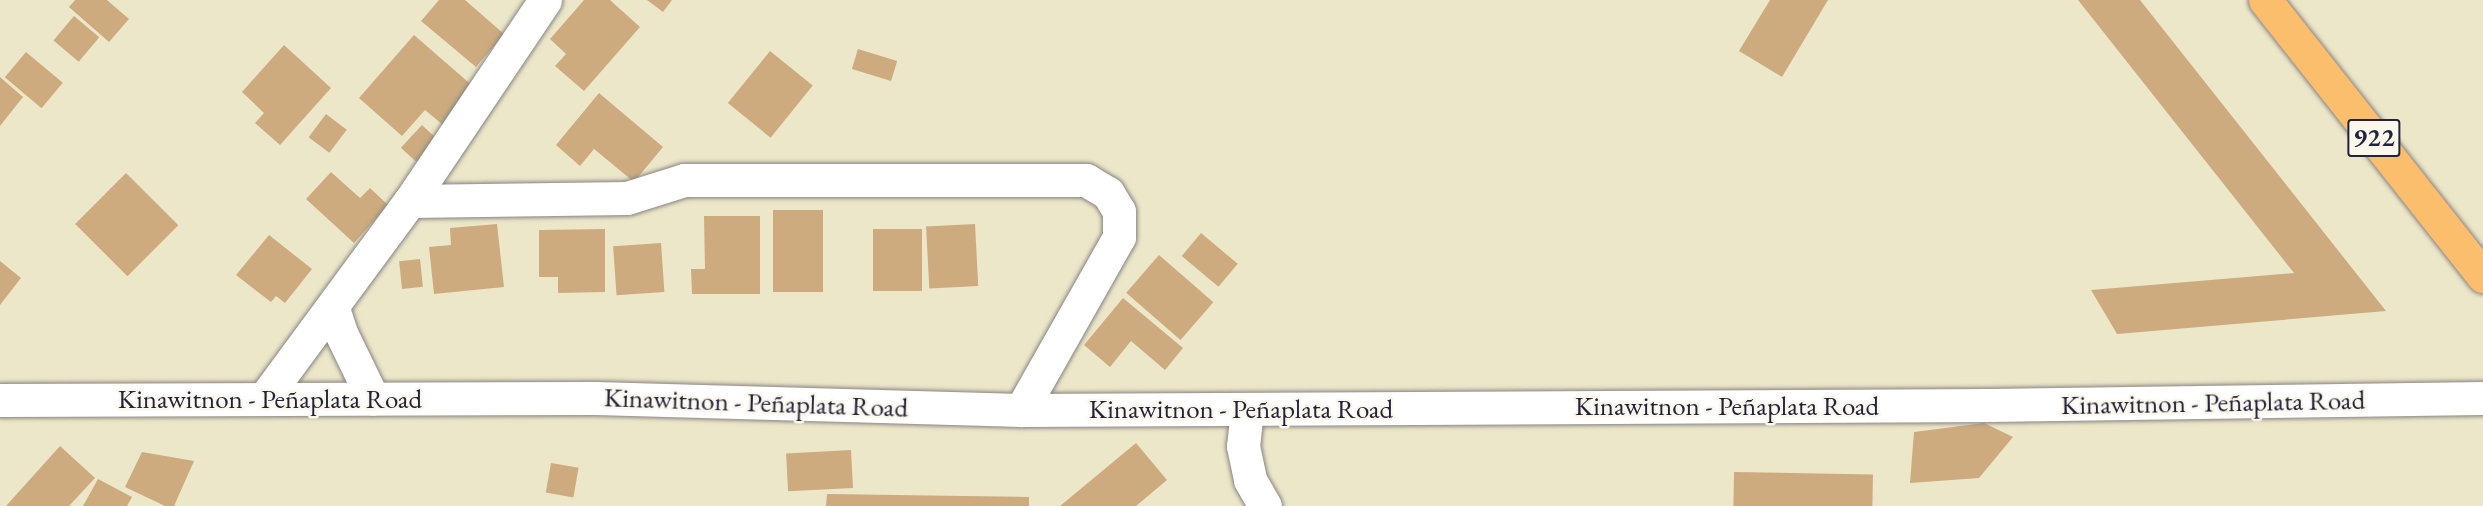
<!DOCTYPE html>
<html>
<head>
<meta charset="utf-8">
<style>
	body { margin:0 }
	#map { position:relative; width:2483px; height:506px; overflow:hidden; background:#ede7c9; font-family:"EB Garamond",serif }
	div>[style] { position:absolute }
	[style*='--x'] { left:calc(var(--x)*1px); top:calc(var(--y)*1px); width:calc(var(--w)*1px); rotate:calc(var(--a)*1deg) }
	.building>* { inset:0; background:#cdab7f; transform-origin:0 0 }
	.roads { filter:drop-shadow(0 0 2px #888482) drop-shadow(0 0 2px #888482) }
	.minor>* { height:33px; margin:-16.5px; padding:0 16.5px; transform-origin:16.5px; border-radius:16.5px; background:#fff }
	.major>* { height:33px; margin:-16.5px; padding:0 16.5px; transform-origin:16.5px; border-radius:16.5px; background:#fabe6d }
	span { translate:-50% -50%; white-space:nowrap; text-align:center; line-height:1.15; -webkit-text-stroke:5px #fbf7ec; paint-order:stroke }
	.shield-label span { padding:2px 4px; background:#fbf7ec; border:2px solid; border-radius:4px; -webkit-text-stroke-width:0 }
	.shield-label { font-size:26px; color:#22223b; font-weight:700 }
	.street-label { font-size:27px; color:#22223b }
</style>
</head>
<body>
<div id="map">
	<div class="building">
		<div style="clip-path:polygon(75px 0,107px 0,129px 19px,109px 42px,69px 7px)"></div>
		<div style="clip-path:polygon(439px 0,465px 0,504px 34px,476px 67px,421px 21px)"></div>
		<div style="clip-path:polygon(584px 0,610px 0,640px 27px,584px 91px,555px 66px,566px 54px,550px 39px)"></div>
		<div style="clip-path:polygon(647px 0,672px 0,663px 12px)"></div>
		<div style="clip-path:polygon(1770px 0,1828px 0,1782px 77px,1739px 51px)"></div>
		<div style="clip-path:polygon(2078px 0,2140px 0,2386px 311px,2117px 334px,2091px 290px,2294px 273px)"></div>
		<div style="left:74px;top:16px;width:33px;height:32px;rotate:40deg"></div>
		<div style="clip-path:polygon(414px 35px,475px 88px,443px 125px,425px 110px,402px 136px,359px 98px)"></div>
		<div style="clip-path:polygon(284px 45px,331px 88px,280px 145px,255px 123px,264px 113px,242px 92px)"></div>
		<div style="left:858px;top:49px;width:41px;height:21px;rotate:17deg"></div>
		<div style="left:770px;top:51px;width:55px;height:67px;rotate:39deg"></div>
		<div style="left:26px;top:52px;width:48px;height:33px;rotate:40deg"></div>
		<div style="clip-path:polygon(0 77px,23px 97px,0 126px)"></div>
		<div style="clip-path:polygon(599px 93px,663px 147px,634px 182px,594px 149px,580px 166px,556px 145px)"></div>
		<div style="left:326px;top:114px;width:26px;height:29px;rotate:37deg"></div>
		<div style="left:422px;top:125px;width:23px;height:31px;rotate:43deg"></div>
		<div style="clip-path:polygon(331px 172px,360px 198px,370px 188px,388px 205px,354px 243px,306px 199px)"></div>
		<div style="left:126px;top:173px;width:74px;height:72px;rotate:45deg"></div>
		<div style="left:773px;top:210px;width:50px;height:82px"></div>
		<div style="clip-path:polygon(704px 216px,760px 216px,760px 294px,692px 294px,691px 269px,705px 269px)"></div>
		<div style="clip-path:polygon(497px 224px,504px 287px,434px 294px,429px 247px,451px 245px,450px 228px)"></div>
		<div style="left:975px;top:224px;width:62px;height:49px;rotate:87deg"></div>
		<div style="clip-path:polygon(605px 229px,605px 292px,558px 293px,558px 277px,539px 277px,539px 230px)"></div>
		<div style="left:922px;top:229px;width:62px;height:49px;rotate:90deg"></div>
		<div style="left:1201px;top:233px;width:48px;height:30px;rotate:40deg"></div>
		<div style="clip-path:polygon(269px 235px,312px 269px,285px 303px,276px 296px,271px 302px,236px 275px)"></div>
		<div style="left:661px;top:243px;width:49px;height:48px;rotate:86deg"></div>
		<div style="left:1159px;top:255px;width:72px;height:50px;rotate:41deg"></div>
		<div style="left:420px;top:259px;width:28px;height:21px;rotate:84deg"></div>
		<div style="clip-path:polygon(0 261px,21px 278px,0 305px)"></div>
		<div style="clip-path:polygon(1123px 298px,1183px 348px,1165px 370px,1131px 341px,1110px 367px,1084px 345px)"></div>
		<div style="clip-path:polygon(1984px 423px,2013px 437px,1979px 478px,1910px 483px,1914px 432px)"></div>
		<div style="clip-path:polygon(1136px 443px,1167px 480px,1136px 506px,1060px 506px)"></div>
		<div style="clip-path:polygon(60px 446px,95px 478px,69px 506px,6px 506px)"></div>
		<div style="left:851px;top:450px;width:38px;height:65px;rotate:87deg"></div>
		<div style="clip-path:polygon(142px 452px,194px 461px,174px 506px,165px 506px,125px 487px)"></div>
		<div style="left:551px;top:463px;width:28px;height:30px;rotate:10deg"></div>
		<div style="left:1734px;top:472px;width:139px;height:35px;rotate:1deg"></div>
		<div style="clip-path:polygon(98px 479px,132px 497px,127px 506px,83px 506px)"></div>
		<div style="clip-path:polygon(827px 494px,1029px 497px,1029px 506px,826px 506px)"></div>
	</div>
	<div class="roads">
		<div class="minor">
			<div style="--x:410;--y:201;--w:242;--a:-56.1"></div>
			<div style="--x:333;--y:308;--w:26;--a:72"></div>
			<div style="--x:341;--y:333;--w:73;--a:64.1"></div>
			<div style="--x:266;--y:396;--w:242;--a:-53.6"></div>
			<div style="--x:410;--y:201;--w:217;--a:-0.8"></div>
			<div style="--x:627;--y:198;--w:60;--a:-17.5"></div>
			<div style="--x:684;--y:180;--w:402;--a:0"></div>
			<div style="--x:1086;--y:180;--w:26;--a:31"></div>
			<div style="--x:1108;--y:193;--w:21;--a:59"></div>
			<div style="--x:1119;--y:211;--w:26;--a:90"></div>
			<div style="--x:1119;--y:237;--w:199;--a:119.5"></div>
			<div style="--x:0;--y:400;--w:595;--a:-0.19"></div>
			<div style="--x:595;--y:398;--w:426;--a:1.6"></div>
			<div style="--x:1021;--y:410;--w:968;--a:-0.3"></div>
			<div style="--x:1989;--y:405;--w:494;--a:-0.8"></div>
			<div style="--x:1247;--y:409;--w:37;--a:96"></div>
			<div style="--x:1243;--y:446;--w:35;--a:78"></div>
			<div style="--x:1250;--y:480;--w:30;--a:60"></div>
		</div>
		<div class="major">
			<div style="--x:2265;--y:0;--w:352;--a:51.7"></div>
		</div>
	</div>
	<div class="shield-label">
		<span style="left:2374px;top:138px">922</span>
	</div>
	<div class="street-label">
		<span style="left:270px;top:399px">Kinawitnon - Peñaplata Road</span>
		<span style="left:756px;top:402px;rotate:2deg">Kinawitnon - Peñaplata Road</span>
		<span style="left:2213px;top:402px;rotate:-1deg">Kinawitnon - Peñaplata Road</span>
		<span style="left:1727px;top:406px">Kinawitnon - Peñaplata Road</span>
		<span style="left:1241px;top:409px">Kinawitnon - Peñaplata Road</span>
	</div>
</div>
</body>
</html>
